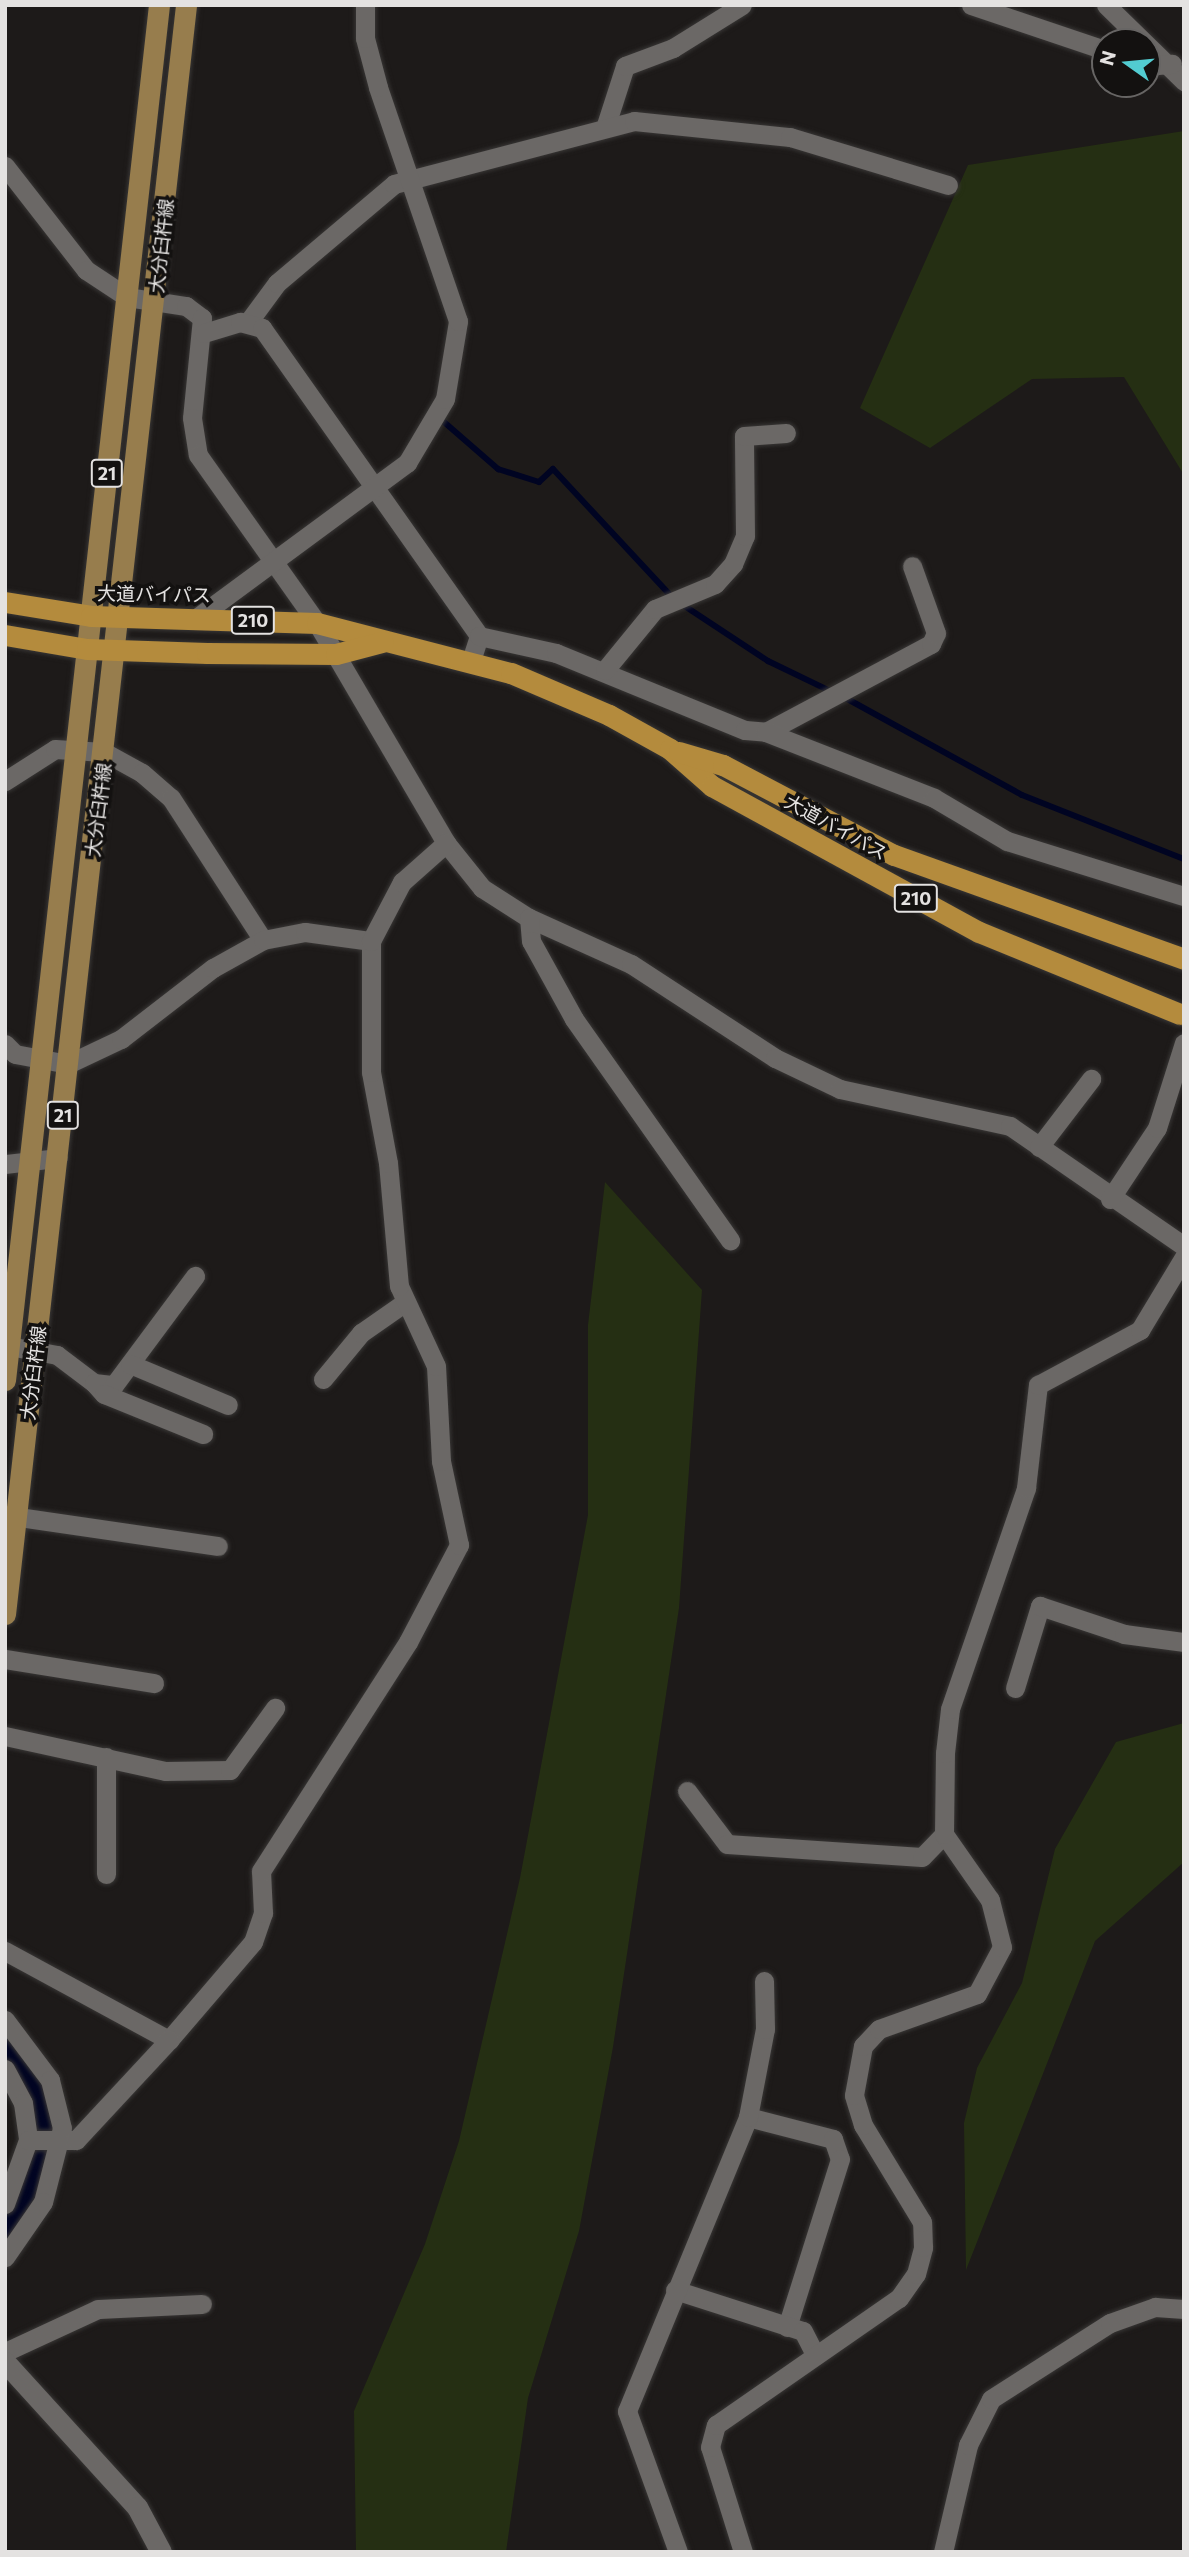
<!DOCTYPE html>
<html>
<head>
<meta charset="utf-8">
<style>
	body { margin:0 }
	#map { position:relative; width:1189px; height:2557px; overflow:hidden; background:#1d1a19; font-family:Commissioner,"Noto Sans JP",sans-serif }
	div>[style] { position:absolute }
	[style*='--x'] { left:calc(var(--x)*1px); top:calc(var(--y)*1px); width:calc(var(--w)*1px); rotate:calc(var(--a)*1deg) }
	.green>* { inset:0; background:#252f13 }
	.stream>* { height:6px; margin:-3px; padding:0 3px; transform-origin:3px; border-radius:3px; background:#000422 }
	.river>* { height:35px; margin:-17.5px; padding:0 17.5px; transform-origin:17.5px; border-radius:17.5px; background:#000422 }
	.roads { filter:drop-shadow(0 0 2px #383635) drop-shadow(0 0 2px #383635) }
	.street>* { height:19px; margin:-9.5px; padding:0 9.5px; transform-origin:9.5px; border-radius:9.5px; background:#6b6866 }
	.secondary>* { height:21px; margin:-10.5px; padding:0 10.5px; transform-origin:10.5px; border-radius:10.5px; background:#6b6866 }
	.primary>* { height:21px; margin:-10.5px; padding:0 10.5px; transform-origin:10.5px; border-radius:10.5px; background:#977d4d }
	.highway>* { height:21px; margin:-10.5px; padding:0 10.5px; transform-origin:10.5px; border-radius:10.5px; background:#b48b3d }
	span { translate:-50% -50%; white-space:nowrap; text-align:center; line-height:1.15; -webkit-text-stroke:7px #131110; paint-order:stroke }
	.shield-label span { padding:2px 5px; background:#131110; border:2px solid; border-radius:5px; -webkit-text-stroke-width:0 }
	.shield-label { font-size:18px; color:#e4e2e1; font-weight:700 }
	.street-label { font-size:19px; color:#e4e2e1 }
	.frame { position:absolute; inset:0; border:7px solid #e4e2e1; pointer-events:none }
	.north { position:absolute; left:1091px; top:28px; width:70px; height:70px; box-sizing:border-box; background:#131110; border:2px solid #676564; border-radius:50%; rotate:285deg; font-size:19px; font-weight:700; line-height:28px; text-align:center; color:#e4e2e1 }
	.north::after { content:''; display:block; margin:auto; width:24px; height:32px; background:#52ccd1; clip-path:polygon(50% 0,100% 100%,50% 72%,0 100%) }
</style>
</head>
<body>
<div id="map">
	<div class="green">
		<div style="clip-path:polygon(1184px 131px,1184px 475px,1124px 377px,1032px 379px,930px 448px,860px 408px,968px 165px)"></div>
		<div style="clip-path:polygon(605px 1182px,702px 1290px,679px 1608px,613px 2047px,579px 2231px,528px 2398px,506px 2552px,356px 2552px,354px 2411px,425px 2244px,459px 2141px,520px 1878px,588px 1515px,588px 1325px)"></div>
		<div style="clip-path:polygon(1184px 1723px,1184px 1862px,1095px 1941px,966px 2270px,964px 2123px,977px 2068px,1022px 1983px,1055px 1849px,1116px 1742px)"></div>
	</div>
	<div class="stream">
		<div style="--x:444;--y:422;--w:72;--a:41"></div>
		<div style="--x:498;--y:469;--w:43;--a:17.6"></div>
		<div style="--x:539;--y:482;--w:19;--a:-43"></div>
		<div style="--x:553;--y:469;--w:178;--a:47.1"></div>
		<div style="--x:674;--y:599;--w:113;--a:33.4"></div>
		<div style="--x:768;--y:661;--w:71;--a:25.8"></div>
		<div style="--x:842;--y:696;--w:205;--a:28.8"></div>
		<div style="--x:1022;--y:795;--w:174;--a:21.6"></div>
	</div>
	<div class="river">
		<div style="--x:5;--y:2042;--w:43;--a:49.7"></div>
		<div style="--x:33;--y:2075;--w:49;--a:72.3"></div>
		<div style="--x:48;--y:2122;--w:65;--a:99.8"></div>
		<div style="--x:37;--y:2186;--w:58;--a:123.7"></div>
	</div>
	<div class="roads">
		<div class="street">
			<div style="--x:971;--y:5;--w:141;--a:18.6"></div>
			<div style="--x:1106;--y:5;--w:109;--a:44.3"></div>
			<div style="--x:1147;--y:66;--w:25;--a:-5"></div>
			<div style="--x:605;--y:128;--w:65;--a:-72.1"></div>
			<div style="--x:625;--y:66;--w:51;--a:-20.6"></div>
			<div style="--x:673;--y:48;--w:81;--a:-31.9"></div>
			<div style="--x:5;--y:166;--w:132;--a:52.1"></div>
			<div style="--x:86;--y:270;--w:49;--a:33.4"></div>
			<div style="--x:127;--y:297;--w:60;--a:8.7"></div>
			<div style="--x:186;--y:306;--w:20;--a:37"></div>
			<div style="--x:202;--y:318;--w:100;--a:95.7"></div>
			<div style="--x:192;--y:418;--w:37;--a:81"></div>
			<div style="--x:198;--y:455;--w:206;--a:54.7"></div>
			<div style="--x:317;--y:623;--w:255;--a:59.6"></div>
			<div style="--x:446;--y:843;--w:58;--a:51.3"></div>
			<div style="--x:482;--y:888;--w:56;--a:32.6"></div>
			<div style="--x:529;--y:918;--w:112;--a:24.3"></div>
			<div style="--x:631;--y:964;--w:172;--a:33.1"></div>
			<div style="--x:775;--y:1058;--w:72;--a:25.5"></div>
			<div style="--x:840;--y:1089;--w:174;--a:12.3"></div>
			<div style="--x:1010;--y:1126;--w:211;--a:34.6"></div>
			<div style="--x:249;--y:321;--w:47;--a:-53.6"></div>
			<div style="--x:277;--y:283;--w:153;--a:-40.2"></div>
			<div style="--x:394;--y:184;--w:248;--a:-14.7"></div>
			<div style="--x:634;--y:121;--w:157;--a:5.9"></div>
			<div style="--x:790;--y:137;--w:165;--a:16.9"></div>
			<div style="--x:204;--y:333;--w:38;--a:-17"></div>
			<div style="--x:240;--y:322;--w:23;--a:15"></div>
			<div style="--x:262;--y:328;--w:377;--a:54.8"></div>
			<div style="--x:479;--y:636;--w:26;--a:108"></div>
			<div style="--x:198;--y:617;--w:260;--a:-36.4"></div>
			<div style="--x:407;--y:463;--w:74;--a:-59.3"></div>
			<div style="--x:445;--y:399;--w:79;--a:-80.5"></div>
			<div style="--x:458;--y:321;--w:247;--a:-108.9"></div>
			<div style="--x:378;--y:87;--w:51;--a:-104.9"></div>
			<div style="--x:365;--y:38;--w:33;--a:-90"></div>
			<div style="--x:479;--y:636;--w:79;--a:12.4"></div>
			<div style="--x:556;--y:653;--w:204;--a:22.2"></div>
			<div style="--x:745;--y:730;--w:21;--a:5"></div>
			<div style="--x:766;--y:732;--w:187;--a:-28.1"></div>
			<div style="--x:931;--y:644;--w:12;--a:-66"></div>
			<div style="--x:936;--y:633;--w:71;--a:-109.7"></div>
			<div style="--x:605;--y:670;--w:79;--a:-50.7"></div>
			<div style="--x:655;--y:609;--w:65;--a:-22.6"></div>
			<div style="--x:715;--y:584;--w:27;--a:-48"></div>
			<div style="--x:733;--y:564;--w:30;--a:-67"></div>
			<div style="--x:745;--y:536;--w:100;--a:-90.6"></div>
			<div style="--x:744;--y:436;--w:42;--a:-4.1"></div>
			<div style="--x:766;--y:732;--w:180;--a:21.4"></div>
			<div style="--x:934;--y:798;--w:85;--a:30.5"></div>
			<div style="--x:1007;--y:841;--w:185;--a:17.3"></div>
			<div style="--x:5;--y:781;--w:59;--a:-32.6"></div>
			<div style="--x:55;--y:749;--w:49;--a:3.5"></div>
			<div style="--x:104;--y:752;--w:43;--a:28.9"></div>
			<div style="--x:142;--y:773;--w:38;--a:41"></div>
			<div style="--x:171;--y:798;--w:169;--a:57.1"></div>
			<div style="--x:529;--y:918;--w:23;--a:85"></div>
			<div style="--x:531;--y:941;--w:89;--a:61.1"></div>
			<div style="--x:574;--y:1019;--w:271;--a:54.8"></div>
			<div style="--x:5;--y:1044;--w:14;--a:45"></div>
			<div style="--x:15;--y:1054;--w:54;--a:10.7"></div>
			<div style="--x:68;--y:1064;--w:59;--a:-25.3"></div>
			<div style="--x:121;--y:1039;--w:116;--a:-37.7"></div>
			<div style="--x:213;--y:968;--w:57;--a:-29.2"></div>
			<div style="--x:263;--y:940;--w:43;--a:-10.8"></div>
			<div style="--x:305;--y:932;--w:67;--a:7.8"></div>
			<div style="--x:1039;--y:1147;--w:86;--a:-52.6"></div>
			<div style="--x:5;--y:1164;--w:53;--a:-6.5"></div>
			<div style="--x:1110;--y:1199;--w:85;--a:-56.5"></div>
			<div style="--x:1157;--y:1128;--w:89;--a:-72.4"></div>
			<div style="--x:9;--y:1346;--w:49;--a:10.6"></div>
			<div style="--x:57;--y:1355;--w:46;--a:37.1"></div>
			<div style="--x:94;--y:1383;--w:20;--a:6"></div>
			<div style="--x:114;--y:1385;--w:136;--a:-53.4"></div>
			<div style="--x:130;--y:1364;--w:106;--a:22.7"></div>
			<div style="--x:323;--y:1379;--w:60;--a:-50.4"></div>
			<div style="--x:361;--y:1333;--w:52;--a:-34.9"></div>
			<div style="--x:94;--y:1383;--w:15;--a:48"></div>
			<div style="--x:104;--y:1394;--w:107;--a:22"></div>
			<div style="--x:5;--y:1515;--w:215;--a:8.3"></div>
			<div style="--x:5;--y:1659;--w:151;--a:9.2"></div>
			<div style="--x:1015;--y:1688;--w:86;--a:-73"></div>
			<div style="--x:1040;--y:1606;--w:89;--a:18.4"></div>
			<div style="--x:1124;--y:1634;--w:61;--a:7.6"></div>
			<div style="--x:5;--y:1736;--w:164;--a:12.3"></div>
			<div style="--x:165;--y:1771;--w:65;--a:-0.9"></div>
			<div style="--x:230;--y:1770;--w:77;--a:-54"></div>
			<div style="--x:106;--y:1757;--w:117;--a:90"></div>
			<div style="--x:687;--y:1791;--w:66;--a:53"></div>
			<div style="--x:727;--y:1844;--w:195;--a:3.8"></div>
			<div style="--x:922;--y:1857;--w:32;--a:-46"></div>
			<div style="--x:5;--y:1951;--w:187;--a:28.5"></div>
			<div style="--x:169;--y:2040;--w:129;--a:-49.4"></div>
			<div style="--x:253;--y:1942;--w:31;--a:-71"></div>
			<div style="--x:263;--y:1913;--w:42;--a:-92.7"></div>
			<div style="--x:261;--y:1871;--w:272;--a:-57.3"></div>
			<div style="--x:408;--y:1642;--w:110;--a:-62.3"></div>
			<div style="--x:459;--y:1545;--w:86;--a:-102.1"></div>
			<div style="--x:441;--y:1461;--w:95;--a:-93"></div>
			<div style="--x:436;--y:1366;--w:88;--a:-114.8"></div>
			<div style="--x:399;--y:1286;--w:123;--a:-95.1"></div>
			<div style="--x:388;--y:1163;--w:93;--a:-100.6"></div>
			<div style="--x:371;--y:1072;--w:131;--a:-90"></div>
			<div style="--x:371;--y:941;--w:67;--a:-62.3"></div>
			<div style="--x:402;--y:882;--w:59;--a:-41.6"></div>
			<div style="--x:5;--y:2020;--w:75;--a:53.1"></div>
			<div style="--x:50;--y:2080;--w:49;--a:76"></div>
			<div style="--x:62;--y:2128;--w:76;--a:104.4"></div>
			<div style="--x:43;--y:2202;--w:67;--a:124.6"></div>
			<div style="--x:5;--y:2069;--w:38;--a:62"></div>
			<div style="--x:23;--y:2103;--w:37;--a:82"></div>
			<div style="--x:28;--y:2140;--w:68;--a:109.8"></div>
			<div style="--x:748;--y:2117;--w:88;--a:14.5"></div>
			<div style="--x:833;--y:2139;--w:21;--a:71"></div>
			<div style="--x:840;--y:2159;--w:176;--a:107.5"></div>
			<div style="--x:28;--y:2140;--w:48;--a:0"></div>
			<div style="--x:76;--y:2140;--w:137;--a:-47.1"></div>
			<div style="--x:675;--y:2290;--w:134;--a:17.8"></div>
			<div style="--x:803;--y:2331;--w:27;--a:63"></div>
			<div style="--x:5;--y:2352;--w:102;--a:-24.8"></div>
			<div style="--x:98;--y:2309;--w:104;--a:-2.8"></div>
			<div style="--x:678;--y:2552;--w:150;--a:-109.9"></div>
			<div style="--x:627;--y:2411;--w:318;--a:-67.6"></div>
			<div style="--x:748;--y:2117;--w:90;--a:-79.1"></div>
			<div style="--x:765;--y:2029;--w:48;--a:-91.2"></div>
			<div style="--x:743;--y:2552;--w:110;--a:-107.4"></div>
			<div style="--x:710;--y:2447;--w:23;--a:-75"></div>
			<div style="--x:716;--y:2425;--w:223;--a:-34.8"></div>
			<div style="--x:899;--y:2298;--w:29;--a:-55"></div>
			<div style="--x:916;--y:2274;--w:28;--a:-75"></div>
			<div style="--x:923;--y:2247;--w:25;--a:-92"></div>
			<div style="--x:922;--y:2222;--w:114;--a:-121.3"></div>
			<div style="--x:863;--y:2125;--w:31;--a:-107"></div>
			<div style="--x:854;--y:2095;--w:50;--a:-79.6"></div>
			<div style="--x:863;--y:2046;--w:23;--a:-47"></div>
			<div style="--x:879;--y:2029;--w:104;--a:-19.7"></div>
			<div style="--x:977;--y:1994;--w:53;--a:-62"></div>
			<div style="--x:1002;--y:1947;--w:49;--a:-104.3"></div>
			<div style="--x:990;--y:1900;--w:80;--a:-124.9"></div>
			<div style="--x:944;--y:1834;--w:81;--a:-89.3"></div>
			<div style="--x:945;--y:1753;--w:44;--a:-83.5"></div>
			<div style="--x:950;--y:1709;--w:234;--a:-71"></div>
			<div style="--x:1026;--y:1488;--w:104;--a:-83.4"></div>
			<div style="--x:1038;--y:1385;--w:116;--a:-28.3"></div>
			<div style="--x:1140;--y:1330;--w:85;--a:-58.9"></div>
			<div style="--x:943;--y:2552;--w:110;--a:-76.8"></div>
			<div style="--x:968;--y:2445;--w:51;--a:-63.4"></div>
			<div style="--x:991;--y:2399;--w:141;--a:-32.6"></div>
			<div style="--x:1110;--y:2323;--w:48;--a:-19.6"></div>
			<div style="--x:1155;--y:2307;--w:29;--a:4"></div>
		</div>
		<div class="secondary">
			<div style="--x:5;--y:2362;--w:196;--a:47.7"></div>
			<div style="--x:137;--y:2507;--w:51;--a:61.9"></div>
		</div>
		<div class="primary">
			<div style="--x:5;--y:1380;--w:1384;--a:-83.61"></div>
			<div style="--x:5;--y:1614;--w:1619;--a:-83.58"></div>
		</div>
		<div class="highway">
			<div style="--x:5;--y:602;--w:87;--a:9.2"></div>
			<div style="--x:91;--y:616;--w:226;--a:1.8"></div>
			<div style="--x:317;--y:623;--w:200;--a:14.5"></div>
			<div style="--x:511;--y:673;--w:107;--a:23.2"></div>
			<div style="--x:609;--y:715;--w:70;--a:29.1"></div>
			<div style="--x:670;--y:749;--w:56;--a:41.4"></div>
			<div style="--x:712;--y:786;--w:304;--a:28.7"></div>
			<div style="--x:979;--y:932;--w:217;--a:22.2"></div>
			<div style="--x:5;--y:635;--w:83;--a:9.7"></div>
			<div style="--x:87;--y:649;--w:120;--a:1.9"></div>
			<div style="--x:207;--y:653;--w:129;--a:0.4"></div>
			<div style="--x:336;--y:654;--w:48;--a:-14.6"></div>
			<div style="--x:679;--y:752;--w:46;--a:16.5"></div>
			<div style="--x:723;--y:765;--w:193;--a:27.8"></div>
			<div style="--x:894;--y:855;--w:308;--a:19.7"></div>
		</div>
	</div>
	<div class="shield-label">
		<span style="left:107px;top:473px">21</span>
		<span style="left:253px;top:620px">210</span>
		<span style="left:916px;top:898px">210</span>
		<span style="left:63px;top:1115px">21</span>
	</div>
	<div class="street-label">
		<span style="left:161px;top:246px;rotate:-84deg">大分臼杵線</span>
		<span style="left:154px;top:594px;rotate:1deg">大道バイパス</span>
		<span style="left:98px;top:810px;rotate:-83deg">大分臼杵線</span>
		<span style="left:836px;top:827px;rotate:29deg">大道バイパス</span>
		<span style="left:33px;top:1373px;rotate:-83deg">大分臼杵線</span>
	</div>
	<div class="frame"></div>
	<div class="north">N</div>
</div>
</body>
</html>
